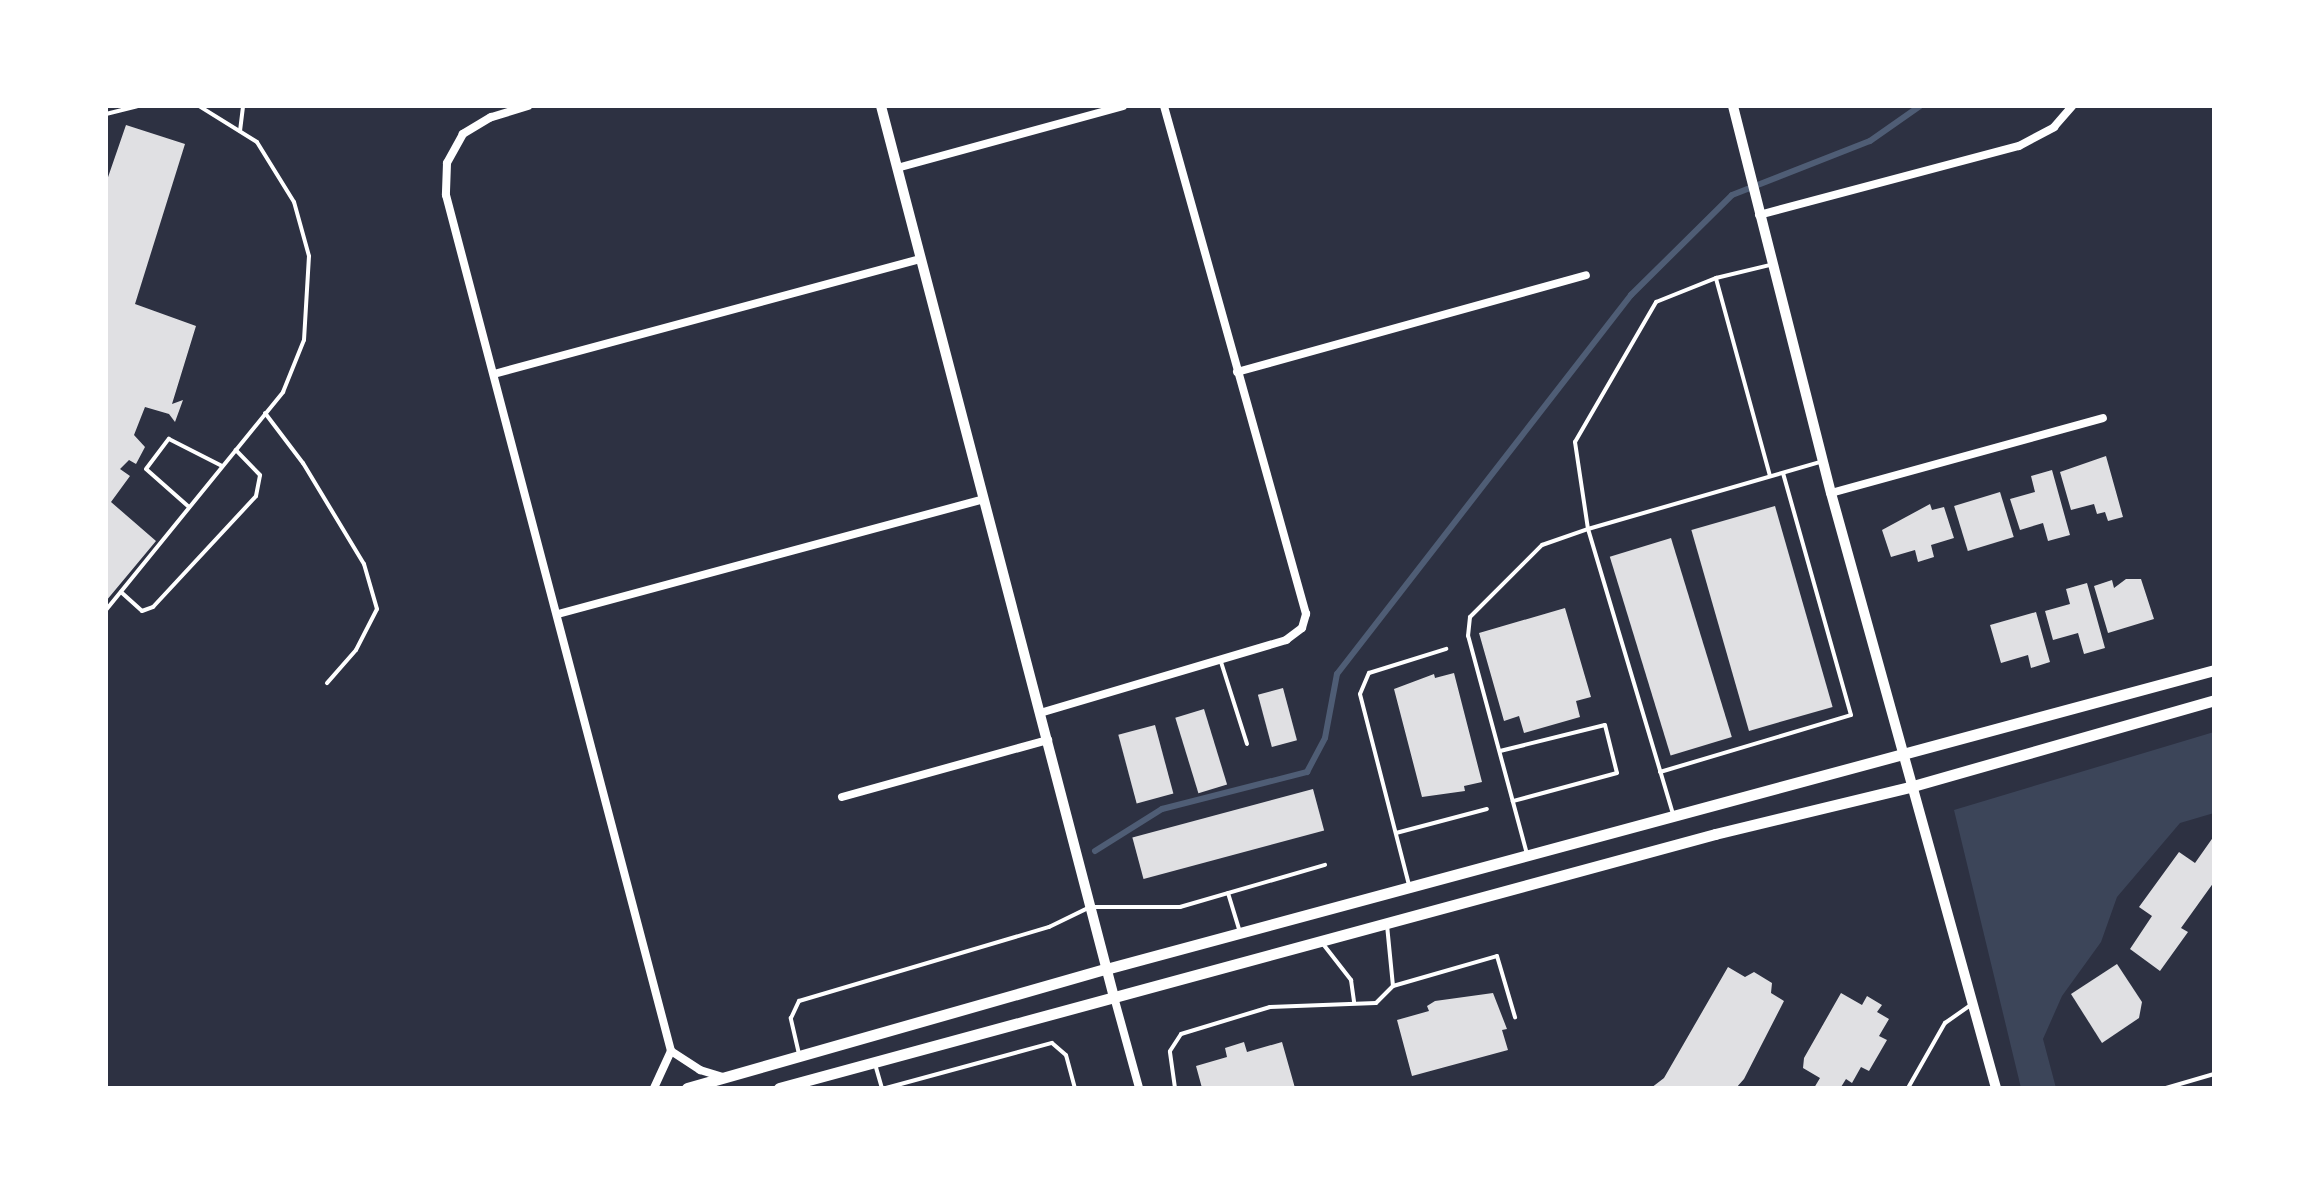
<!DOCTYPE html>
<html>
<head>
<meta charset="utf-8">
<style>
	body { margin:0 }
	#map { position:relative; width:2320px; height:1194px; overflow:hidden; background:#2d3142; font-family:"Roboto Condensed",sans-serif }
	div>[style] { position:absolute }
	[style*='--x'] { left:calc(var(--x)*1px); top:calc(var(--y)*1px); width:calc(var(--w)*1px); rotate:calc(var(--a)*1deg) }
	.green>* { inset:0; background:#3c4559 }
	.stream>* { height:6px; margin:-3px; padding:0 3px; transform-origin:3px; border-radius:3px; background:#4f5d75 }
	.building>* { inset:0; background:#e0e0e3; transform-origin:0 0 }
	.service>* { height:4px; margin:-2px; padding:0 2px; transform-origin:2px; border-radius:2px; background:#fff }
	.minor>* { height:8px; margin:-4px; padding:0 4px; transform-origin:4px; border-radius:4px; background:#fff }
	.tertiary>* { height:10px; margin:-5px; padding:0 5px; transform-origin:5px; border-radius:5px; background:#fff }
	.secondary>* { height:11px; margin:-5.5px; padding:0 5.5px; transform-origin:5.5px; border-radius:5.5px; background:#fff }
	span { translate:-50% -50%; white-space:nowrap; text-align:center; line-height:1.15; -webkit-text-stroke:8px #fff; paint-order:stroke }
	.frame { position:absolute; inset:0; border:108px solid #fff; pointer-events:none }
</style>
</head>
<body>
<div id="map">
	<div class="green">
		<div style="clip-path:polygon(2214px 732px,2214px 813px,2180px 823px,2117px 897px,2101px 942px,2062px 996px,2043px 1039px,2056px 1088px,2021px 1088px,1954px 810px)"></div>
	</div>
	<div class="stream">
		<div style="--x:1095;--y:851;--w:79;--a:-32.1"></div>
		<div style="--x:1162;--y:809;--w:150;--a:-14.3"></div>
		<div style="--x:1307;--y:772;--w:38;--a:-62"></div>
		<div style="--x:1325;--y:738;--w:65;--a:-79.4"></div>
		<div style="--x:1337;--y:674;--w:480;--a:-52.2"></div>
		<div style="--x:1631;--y:295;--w:142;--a:-44.7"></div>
		<div style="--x:1732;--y:195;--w:148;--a:-21.4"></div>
		<div style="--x:1870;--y:141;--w:61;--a:-35"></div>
	</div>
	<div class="building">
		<div style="clip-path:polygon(126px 125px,185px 144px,135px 304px,196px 326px,172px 404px,183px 400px,175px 422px,169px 414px,145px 407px,134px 435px,145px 447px,136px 464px,129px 460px,120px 469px,130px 476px,111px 502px,156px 541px,106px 601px,106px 183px)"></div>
		<div style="clip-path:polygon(2106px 456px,2123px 517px,2108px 521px,2105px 512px,2097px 514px,2094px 504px,2071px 510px,2060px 472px)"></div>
		<div style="clip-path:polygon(2052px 470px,2070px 535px,2048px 541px,2043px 523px,2020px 530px,2010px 499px,2035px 492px,2031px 476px)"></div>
		<div style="left:2000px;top:492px;width:47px;height:48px;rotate:73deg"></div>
		<div style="clip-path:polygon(1930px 504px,1932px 510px,1944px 507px,1954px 538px,1931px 545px,1934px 557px,1918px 562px,1915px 550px,1891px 557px,1882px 530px)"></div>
		<div style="left:1775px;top:506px;width:209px;height:87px;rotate:74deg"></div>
		<div style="left:1671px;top:538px;width:208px;height:64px;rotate:73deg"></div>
		<div style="clip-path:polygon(2126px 579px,2141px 579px,2154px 619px,2108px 633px,2094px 586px,2112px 580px,2114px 588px)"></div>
		<div style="clip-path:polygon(2087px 583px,2105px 648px,2084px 654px,2078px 633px,2053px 640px,2045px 611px,2070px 604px,2066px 589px)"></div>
		<div style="clip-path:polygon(1565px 608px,1591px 697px,1576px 701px,1580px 717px,1524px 733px,1519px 716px,1504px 721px,1479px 633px)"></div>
		<div style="clip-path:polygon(2036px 612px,2050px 662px,2031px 668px,2028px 655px,2001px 663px,1990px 625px)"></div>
		<div style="clip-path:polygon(1454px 673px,1482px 782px,1464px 786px,1465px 791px,1422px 797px,1394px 689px,1434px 674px,1435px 678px)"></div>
		<div style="left:1283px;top:688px;width:54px;height:26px;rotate:75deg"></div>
		<div style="left:1204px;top:709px;width:79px;height:30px;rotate:73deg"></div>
		<div style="left:1155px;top:725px;width:71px;height:38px;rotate:75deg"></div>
		<div style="left:1313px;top:789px;width:43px;height:187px;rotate:75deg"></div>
		<div style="clip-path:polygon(2214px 836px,2214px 882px,2181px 928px,2188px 932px,2160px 971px,2130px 949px,2152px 916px,2139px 907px,2179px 852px,2195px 863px)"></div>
		<div style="clip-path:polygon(2117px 964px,2142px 1002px,2139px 1018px,2102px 1043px,2071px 994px)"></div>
		<div style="clip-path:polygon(1728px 967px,1745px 977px,1754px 972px,1772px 983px,1771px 993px,1784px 1001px,1744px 1079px,1736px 1088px,1651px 1088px,1664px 1078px)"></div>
		<div style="clip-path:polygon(1493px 993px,1507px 1029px,1502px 1030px,1508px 1050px,1412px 1076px,1397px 1020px,1429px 1011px,1427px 1006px,1435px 1001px)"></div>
		<div style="clip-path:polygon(1841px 993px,1862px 1005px,1867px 996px,1882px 1005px,1877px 1012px,1889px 1019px,1879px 1036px,1887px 1040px,1869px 1071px,1861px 1067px,1852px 1083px,1846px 1079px,1841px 1087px,1814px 1088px,1820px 1078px,1803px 1068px,1804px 1058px)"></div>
		<div style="clip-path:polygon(1244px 1042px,1247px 1052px,1282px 1042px,1295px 1088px,1202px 1088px,1196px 1066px,1227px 1057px,1225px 1048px)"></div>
	</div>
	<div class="service">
		<div style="--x:106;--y:114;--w:32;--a:-14"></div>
		<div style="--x:240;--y:131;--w:25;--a:-83"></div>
		<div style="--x:265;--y:413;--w:63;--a:52.8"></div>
		<div style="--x:303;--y:463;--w:118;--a:58.9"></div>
		<div style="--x:364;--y:564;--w:47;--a:73.9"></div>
		<div style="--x:377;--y:609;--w:46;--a:117.1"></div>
		<div style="--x:356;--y:650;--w:44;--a:131.3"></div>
		<div style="--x:1770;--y:476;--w:205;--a:-105.3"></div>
		<div style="--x:1716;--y:278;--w:56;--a:-13.5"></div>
		<div style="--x:189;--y:507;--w:57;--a:-138.5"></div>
		<div style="--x:146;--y:469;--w:38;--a:-53"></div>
		<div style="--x:169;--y:439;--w:59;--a:27"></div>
		<div style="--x:121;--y:592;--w:28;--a:42"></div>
		<div style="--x:142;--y:611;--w:12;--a:-20"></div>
		<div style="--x:153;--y:607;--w:151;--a:-47.1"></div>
		<div style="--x:256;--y:496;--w:21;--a:-79"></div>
		<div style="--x:260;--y:475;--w:35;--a:-134"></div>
		<div style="--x:106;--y:610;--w:281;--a:-50.9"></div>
		<div style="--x:283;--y:392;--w:56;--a:-68"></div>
		<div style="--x:304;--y:340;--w:84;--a:-86.6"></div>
		<div style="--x:309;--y:256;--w:56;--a:-105.5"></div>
		<div style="--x:294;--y:202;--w:70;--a:-121.7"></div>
		<div style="--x:257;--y:142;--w:68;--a:-148.2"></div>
		<div style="--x:1221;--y:662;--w:86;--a:72.4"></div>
		<div style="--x:1500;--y:751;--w:108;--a:-13.9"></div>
		<div style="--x:1605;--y:725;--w:49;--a:76"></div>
		<div style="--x:1617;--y:773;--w:108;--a:164.9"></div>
		<div style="--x:1660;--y:772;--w:199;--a:-16.6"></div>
		<div style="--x:1851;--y:715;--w:251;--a:-105.7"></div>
		<div style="--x:1673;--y:814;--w:297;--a:-106.6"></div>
		<div style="--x:1588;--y:529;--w:241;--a:-16.1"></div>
		<div style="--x:1396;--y:833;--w:94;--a:-14.8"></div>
		<div style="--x:1527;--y:854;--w:226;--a:-105.1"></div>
		<div style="--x:1468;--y:636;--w:19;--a:-84"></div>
		<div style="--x:1470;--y:617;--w:102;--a:-45"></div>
		<div style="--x:1542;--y:545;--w:49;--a:-19.2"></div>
		<div style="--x:1588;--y:529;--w:88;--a:-98.5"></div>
		<div style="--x:1575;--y:442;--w:162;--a:-59.9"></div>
		<div style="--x:1656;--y:302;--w:65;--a:-21.8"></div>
		<div style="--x:1409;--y:885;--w:197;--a:-104.4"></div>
		<div style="--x:1360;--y:694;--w:23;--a:-67"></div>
		<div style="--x:1369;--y:673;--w:81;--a:-17.3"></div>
		<div style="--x:1228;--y:893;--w:38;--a:73"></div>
		<div style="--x:1387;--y:925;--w:61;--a:84.4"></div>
		<div style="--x:1323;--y:944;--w:46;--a:52.1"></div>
		<div style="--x:1351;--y:980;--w:22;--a:82"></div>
		<div style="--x:799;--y:1054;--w:37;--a:-103"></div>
		<div style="--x:791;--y:1018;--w:19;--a:-65"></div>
		<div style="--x:799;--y:1001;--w:261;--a:-16.5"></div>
		<div style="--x:1049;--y:927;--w:46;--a:-26"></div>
		<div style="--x:1090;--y:907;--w:90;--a:0"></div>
		<div style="--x:1180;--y:907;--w:151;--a:-16.2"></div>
		<div style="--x:875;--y:1064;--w:25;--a:74"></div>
		<div style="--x:886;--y:1088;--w:172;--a:-15.2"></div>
		<div style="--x:1052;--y:1043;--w:18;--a:41"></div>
		<div style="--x:1066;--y:1055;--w:34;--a:75"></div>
		<div style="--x:1175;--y:1088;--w:37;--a:-98"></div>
		<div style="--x:1170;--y:1051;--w:20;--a:-57"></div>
		<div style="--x:1181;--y:1034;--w:93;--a:-16.9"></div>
		<div style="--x:1270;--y:1007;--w:106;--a:-2.2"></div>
		<div style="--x:1376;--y:1003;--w:24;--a:-45"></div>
		<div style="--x:1393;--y:986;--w:108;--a:-16.1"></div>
		<div style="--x:1497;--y:956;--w:64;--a:73.6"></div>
		<div style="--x:1908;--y:1088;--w:75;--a:-60.4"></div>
		<div style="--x:1945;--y:1023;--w:32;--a:-35"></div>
		<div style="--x:2166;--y:1088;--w:50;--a:-16.3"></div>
	</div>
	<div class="minor">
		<div style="--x:528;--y:106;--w:39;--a:163"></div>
		<div style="--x:491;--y:117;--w:33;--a:149"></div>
		<div style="--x:463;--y:134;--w:33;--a:119"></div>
		<div style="--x:447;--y:163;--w:32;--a:92"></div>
		<div style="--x:446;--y:195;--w:885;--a:75.27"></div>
		<div style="--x:671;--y:1051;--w:41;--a:114.7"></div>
		<div style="--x:897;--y:168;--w:234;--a:-15.3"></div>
		<div style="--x:1759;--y:215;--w:269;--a:-14.9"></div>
		<div style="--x:2019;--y:146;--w:40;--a:-28"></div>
		<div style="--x:2054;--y:127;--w:28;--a:-49"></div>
		<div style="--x:1237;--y:372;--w:362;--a:-15.5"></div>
		<div style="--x:494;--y:374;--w:440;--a:-15.1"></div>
		<div style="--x:1831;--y:493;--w:282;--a:-15.4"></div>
		<div style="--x:558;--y:614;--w:441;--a:-15.1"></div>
		<div style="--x:1040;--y:713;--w:257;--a:-16.5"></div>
		<div style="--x:1286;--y:640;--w:20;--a:-37"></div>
		<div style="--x:1302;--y:628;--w:15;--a:-74"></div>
		<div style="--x:1306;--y:614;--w:527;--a:-105.62"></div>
		<div style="--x:842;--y:797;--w:214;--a:-15.5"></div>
		<div style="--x:1114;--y:997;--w:94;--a:74.6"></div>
		<div style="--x:671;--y:1051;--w:35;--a:33"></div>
		<div style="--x:700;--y:1070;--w:24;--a:17"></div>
	</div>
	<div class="tertiary">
		<div style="--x:881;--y:106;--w:921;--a:75.35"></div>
		<div style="--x:1733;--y:106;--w:399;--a:75.8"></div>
		<div style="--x:1831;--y:493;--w:617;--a:74.5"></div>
	</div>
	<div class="secondary">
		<div style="--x:687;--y:1088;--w:436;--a:-15.9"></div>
		<div style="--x:1106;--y:969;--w:1148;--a:-15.1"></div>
		<div style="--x:779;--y:1088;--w:970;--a:-15.18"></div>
		<div style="--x:1715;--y:834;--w:204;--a:-13.6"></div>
		<div style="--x:1913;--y:786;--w:313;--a:-15.9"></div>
	</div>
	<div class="frame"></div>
</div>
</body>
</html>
